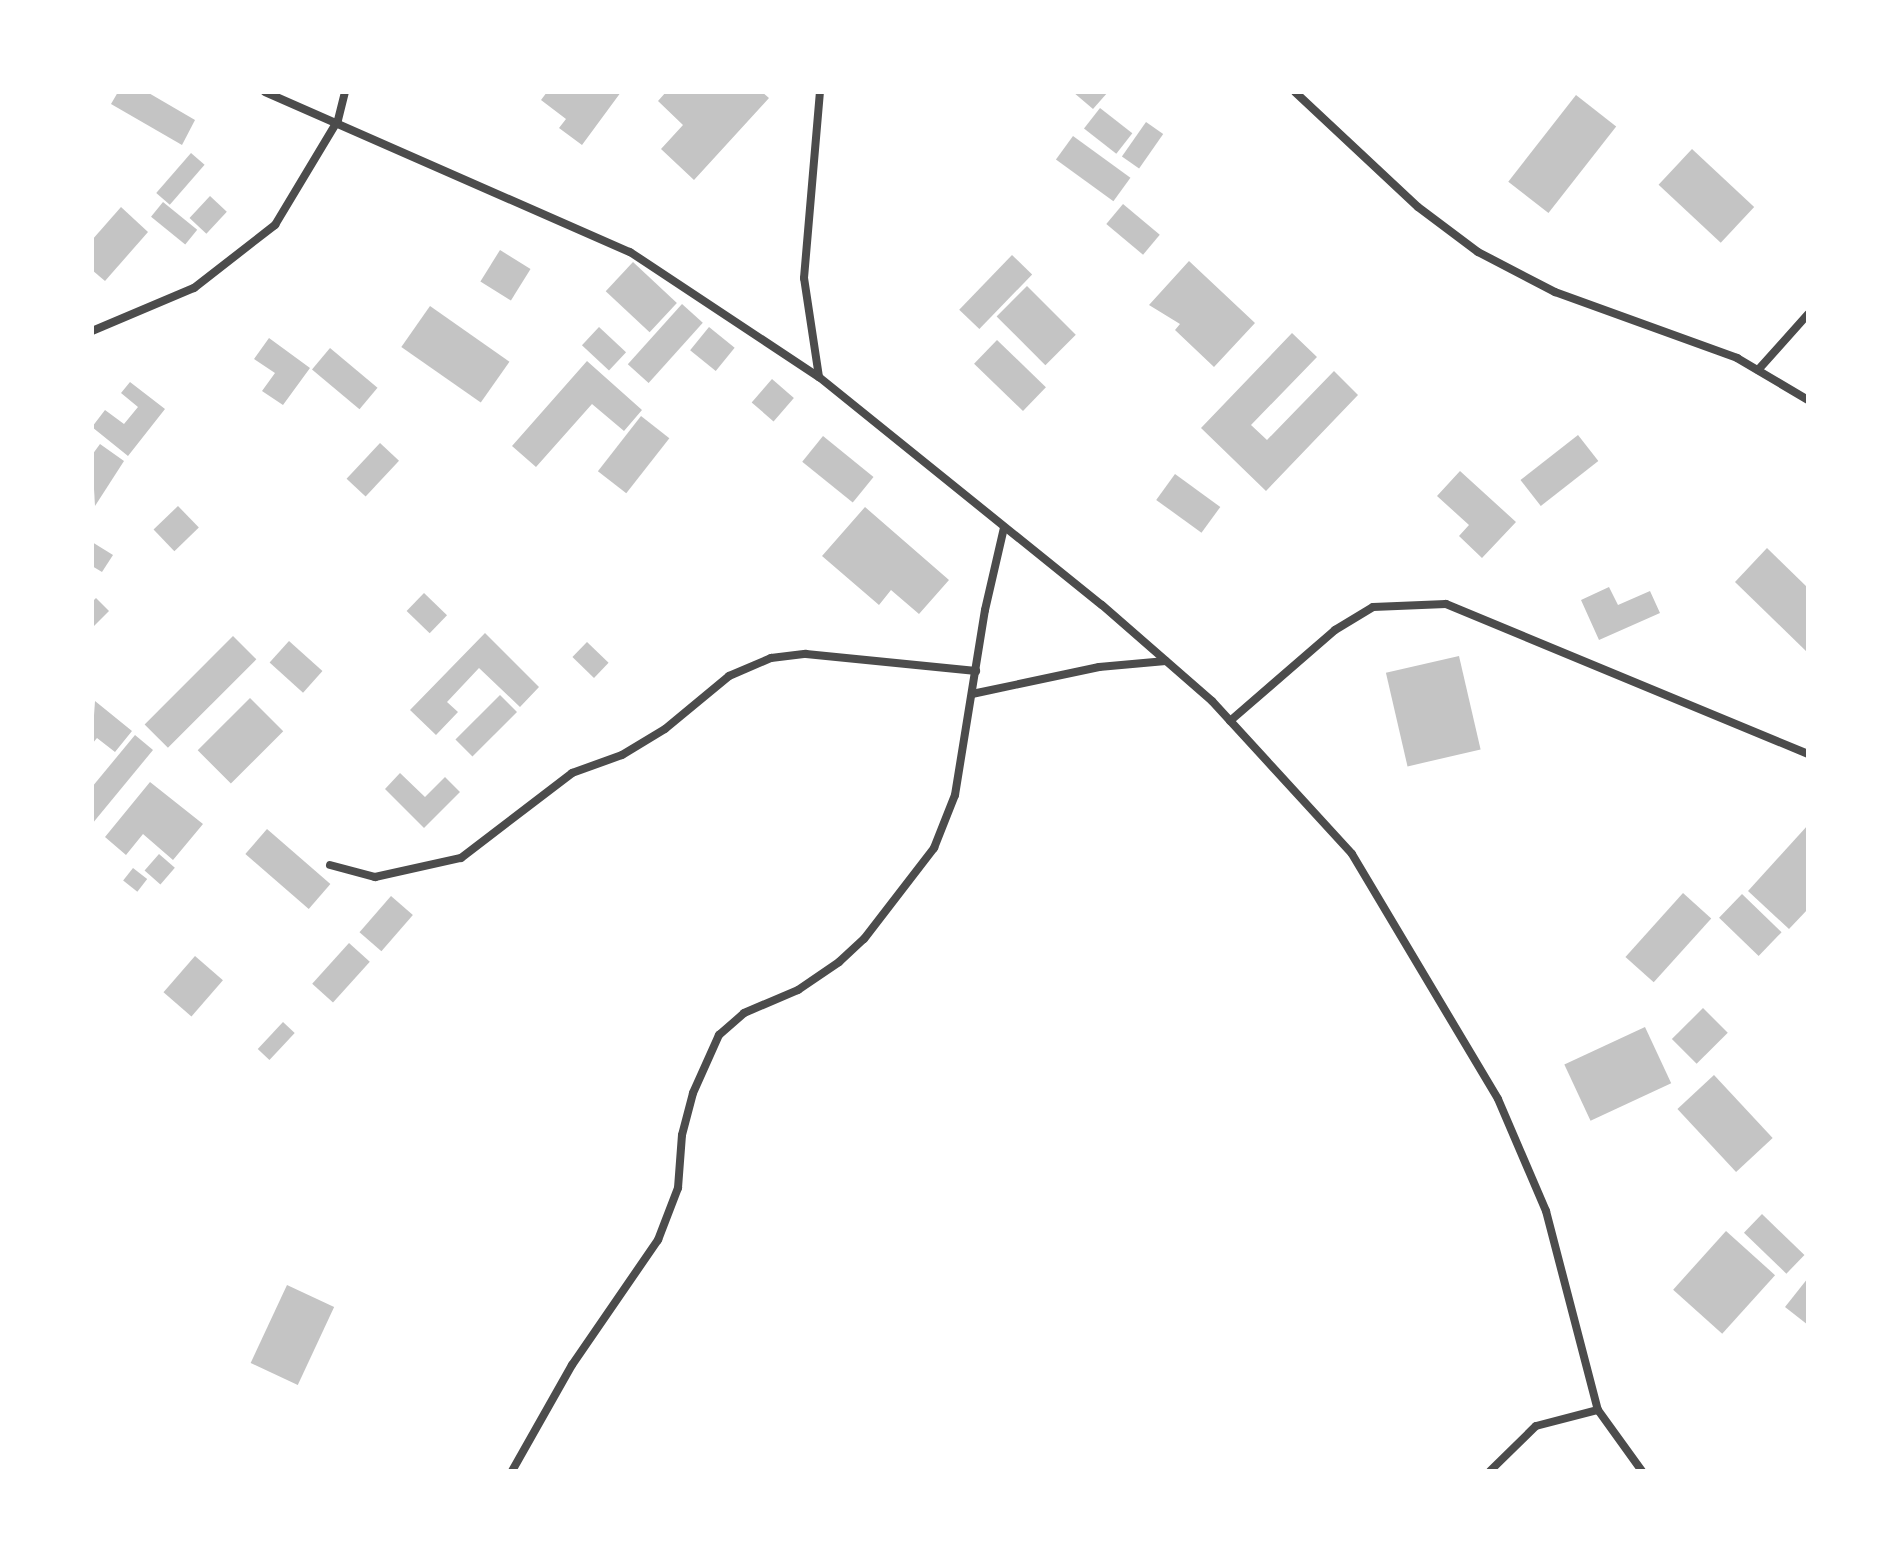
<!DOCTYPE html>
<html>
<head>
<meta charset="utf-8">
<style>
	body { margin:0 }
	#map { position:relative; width:1900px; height:1563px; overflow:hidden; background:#fff; font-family:Rubik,sans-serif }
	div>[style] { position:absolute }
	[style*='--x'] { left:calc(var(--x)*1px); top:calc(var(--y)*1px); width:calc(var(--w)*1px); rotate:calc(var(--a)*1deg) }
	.building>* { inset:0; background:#c4c4c4; transform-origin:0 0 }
	.minor>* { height:8px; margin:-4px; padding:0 4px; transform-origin:4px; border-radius:4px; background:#4c4c4c }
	span { translate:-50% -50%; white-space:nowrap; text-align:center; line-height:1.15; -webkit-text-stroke:6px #fff; paint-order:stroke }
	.frame { position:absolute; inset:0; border:94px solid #fff; pointer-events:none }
</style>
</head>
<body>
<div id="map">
	<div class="building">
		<div style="clip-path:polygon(118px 92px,147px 92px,195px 120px,182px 145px,111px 104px)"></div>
		<div style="clip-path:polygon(547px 92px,621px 92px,582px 145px,559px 128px,566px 119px,541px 100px)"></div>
		<div style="clip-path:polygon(666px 92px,762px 92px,769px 98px,694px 180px,661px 149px,683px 125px,658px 101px)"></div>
		<div style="clip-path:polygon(1073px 92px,1108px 92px,1093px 109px)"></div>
		<div style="left:1576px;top:95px;width:51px;height:110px;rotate:38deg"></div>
		<div style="left:1100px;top:108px;width:41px;height:26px;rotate:38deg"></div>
		<div style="left:1146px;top:122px;width:21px;height:42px;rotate:35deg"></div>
		<div style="left:1073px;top:136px;width:71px;height:29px;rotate:36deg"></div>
		<div style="left:1692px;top:149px;width:85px;height:49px;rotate:43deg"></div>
		<div style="left:191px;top:153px;width:18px;height:53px;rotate:41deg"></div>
		<div style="left:210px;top:196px;width:23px;height:30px;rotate:43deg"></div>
		<div style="left:163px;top:202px;width:44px;height:19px;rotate:39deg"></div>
		<div style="left:1123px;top:204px;width:48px;height:26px;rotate:40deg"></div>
		<div style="clip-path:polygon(121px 207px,148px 232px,105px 281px,92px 270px,92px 240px)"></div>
		<div style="left:500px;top:250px;width:36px;height:37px;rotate:32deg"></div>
		<div style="left:1012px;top:255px;width:28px;height:76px;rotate:44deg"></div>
		<div style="clip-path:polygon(1189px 261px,1255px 323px,1214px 367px,1175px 330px,1180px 324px,1149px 305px)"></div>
		<div style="left:633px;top:262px;width:60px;height:40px;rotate:43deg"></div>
		<div style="left:1027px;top:286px;width:69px;height:43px;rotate:45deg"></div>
		<div style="left:682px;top:304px;width:28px;height:81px;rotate:42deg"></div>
		<div style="left:430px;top:306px;width:97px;height:50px;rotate:35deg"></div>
		<div style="left:599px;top:327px;width:37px;height:25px;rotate:43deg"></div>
		<div style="left:709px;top:327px;width:33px;height:30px;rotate:39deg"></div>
		<div style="clip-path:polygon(1292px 333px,1317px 357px,1251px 425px,1267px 440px,1334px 371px,1358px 395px,1266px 491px,1201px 428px)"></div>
		<div style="clip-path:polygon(269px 338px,310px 368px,283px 405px,262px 391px,275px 373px,254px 359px)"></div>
		<div style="left:997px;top:340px;width:68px;height:33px;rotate:44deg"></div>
		<div style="left:330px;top:348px;width:62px;height:28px;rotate:40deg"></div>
		<div style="clip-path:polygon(587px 361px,642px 410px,624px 431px,592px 404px,536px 467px,512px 446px)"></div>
		<div style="left:772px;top:379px;width:29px;height:31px;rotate:41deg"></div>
		<div style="clip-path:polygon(130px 382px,165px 409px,128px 456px,92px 427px,105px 410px,124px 424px,138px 407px,121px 393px)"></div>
		<div style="left:641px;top:416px;width:36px;height:70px;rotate:38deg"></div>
		<div style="left:1578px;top:435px;width:33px;height:73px;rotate:52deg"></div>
		<div style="left:823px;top:436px;width:65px;height:33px;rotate:39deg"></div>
		<div style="left:380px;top:443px;width:26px;height:49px;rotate:43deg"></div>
		<div style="clip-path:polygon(100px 444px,124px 461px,95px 506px,92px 455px)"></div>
		<div style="clip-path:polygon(1460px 471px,1516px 522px,1482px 558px,1459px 536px,1469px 525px,1437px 496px)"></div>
		<div style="left:1175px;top:474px;width:56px;height:32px;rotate:36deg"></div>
		<div style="left:178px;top:506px;width:30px;height:34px;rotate:46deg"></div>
		<div style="clip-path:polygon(865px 507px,949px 580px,919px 614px,891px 590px,879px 605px,822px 556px)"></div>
		<div style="clip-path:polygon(92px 542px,113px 555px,102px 572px,92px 566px)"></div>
		<div style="clip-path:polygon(1767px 548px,1808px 588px,1808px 653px,1735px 582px)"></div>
		<div style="clip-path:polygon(1609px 587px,1618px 605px,1650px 591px,1660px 613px,1599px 640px,1581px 600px)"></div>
		<div style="left:424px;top:593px;width:32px;height:25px;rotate:44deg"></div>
		<div style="clip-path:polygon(96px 598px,109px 611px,92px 628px,92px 602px)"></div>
		<div style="clip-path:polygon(485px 633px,539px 687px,520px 707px,479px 668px,447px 702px,458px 712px,436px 735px,410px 710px)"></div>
		<div style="left:233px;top:636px;width:33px;height:125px;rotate:45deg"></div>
		<div style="left:289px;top:641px;width:45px;height:29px;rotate:42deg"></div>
		<div style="left:587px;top:642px;width:30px;height:21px;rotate:44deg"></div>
		<div style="left:1459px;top:656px;width:96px;height:75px;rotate:77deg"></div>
		<div style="left:500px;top:695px;width:24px;height:63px;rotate:45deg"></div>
		<div style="left:250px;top:698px;width:47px;height:74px;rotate:45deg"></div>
		<div style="clip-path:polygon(95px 701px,132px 731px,115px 752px,97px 738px,92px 744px)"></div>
		<div style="clip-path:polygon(135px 735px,153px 750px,92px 824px,92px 787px)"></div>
		<div style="clip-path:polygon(400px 773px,425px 797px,445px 777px,460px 792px,424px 828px,385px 789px)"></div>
		<div style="clip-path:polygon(150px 782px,203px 824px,173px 860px,143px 834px,126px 855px,105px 837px)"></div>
		<div style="clip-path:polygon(1808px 825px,1808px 909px,1789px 929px,1748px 891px)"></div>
		<div style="left:267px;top:829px;width:84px;height:33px;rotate:41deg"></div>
		<div style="left:159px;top:854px;width:21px;height:22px;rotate:41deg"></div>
		<div style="left:133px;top:868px;width:18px;height:16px;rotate:38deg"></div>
		<div style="left:1683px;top:893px;width:38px;height:86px;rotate:42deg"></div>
		<div style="left:1742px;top:894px;width:55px;height:33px;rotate:44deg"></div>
		<div style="left:391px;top:896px;width:29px;height:48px;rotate:41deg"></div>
		<div style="left:349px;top:943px;width:28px;height:55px;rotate:42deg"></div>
		<div style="left:195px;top:956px;width:37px;height:48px;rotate:41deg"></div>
		<div style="left:1703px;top:1008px;width:35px;height:44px;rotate:45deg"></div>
		<div style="left:283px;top:1022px;width:16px;height:37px;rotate:43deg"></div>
		<div style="left:1645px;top:1027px;width:62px;height:89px;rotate:65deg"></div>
		<div style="left:1714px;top:1075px;width:86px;height:50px;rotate:47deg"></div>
		<div style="left:1762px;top:1214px;width:59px;height:26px;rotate:44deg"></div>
		<div style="left:1726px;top:1231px;width:66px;height:79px;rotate:42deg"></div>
		<div style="clip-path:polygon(1808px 1278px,1808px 1325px,1785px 1307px)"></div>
		<div style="left:287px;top:1285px;width:52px;height:86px;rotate:25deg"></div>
	</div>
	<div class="minor">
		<div style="--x:265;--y:92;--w:399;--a:23.7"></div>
		<div style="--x:630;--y:252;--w:227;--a:33.5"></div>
		<div style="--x:819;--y:377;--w:363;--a:38.9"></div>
		<div style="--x:1102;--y:605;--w:146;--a:41.1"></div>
		<div style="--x:1212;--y:701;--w:207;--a:47.5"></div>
		<div style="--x:1352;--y:854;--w:285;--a:59.2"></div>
		<div style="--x:1498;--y:1099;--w:122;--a:66.8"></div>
		<div style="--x:1546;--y:1211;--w:206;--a:75.4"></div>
		<div style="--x:1598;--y:1410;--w:75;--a:54.2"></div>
		<div style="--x:1295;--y:92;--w:168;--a:43.1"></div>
		<div style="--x:1418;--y:207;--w:75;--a:36.9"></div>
		<div style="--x:1478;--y:252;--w:87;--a:27.5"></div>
		<div style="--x:1555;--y:292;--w:194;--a:19.9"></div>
		<div style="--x:1737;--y:358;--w:82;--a:30.6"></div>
		<div style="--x:92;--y:331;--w:111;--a:-22.9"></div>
		<div style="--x:194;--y:288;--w:103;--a:-37.9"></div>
		<div style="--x:275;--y:225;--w:122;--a:-59"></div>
		<div style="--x:338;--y:120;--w:29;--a:-76"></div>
		<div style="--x:1758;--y:370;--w:75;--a:-48.2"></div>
		<div style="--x:819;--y:377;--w:100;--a:-98.6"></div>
		<div style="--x:804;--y:278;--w:187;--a:-85.1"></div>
		<div style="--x:972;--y:694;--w:130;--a:-12"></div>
		<div style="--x:1099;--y:667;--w:67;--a:-5.1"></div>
		<div style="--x:1230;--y:721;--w:139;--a:-40.9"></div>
		<div style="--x:1335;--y:630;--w:44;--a:-31.2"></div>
		<div style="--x:1373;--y:607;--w:73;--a:-2.4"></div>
		<div style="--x:1446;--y:604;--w:392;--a:22.5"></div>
		<div style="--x:330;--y:865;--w:47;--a:14.9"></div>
		<div style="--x:375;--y:877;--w:88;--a:-12.5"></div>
		<div style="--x:461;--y:858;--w:140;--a:-37.4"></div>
		<div style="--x:572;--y:773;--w:53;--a:-19.8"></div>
		<div style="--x:622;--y:755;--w:50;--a:-31.2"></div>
		<div style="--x:665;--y:729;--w:83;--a:-39.6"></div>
		<div style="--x:729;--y:676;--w:46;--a:-23.2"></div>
		<div style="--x:771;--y:658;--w:35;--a:-7"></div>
		<div style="--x:806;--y:654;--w:171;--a:5.7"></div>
		<div style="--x:512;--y:1471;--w:122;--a:-60.5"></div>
		<div style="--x:572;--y:1365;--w:152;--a:-55.5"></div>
		<div style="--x:658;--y:1240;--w:56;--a:-69"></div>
		<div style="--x:678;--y:1188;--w:53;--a:-85.7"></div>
		<div style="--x:682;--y:1135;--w:43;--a:-75.3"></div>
		<div style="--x:693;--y:1093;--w:64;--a:-65.9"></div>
		<div style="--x:719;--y:1035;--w:33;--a:-41"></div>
		<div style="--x:744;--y:1013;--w:59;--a:-23.1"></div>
		<div style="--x:798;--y:990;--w:50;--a:-34.3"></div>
		<div style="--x:839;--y:962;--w:34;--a:-43"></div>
		<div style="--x:864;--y:939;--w:115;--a:-52.4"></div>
		<div style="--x:934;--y:848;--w:57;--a:-68.4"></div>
		<div style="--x:955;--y:795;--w:187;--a:-80.8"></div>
		<div style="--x:985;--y:610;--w:84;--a:-77"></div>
		<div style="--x:1490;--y:1471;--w:64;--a:-44.4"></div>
		<div style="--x:1536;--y:1426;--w:64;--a:-14.5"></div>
	</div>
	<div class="frame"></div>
</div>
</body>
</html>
